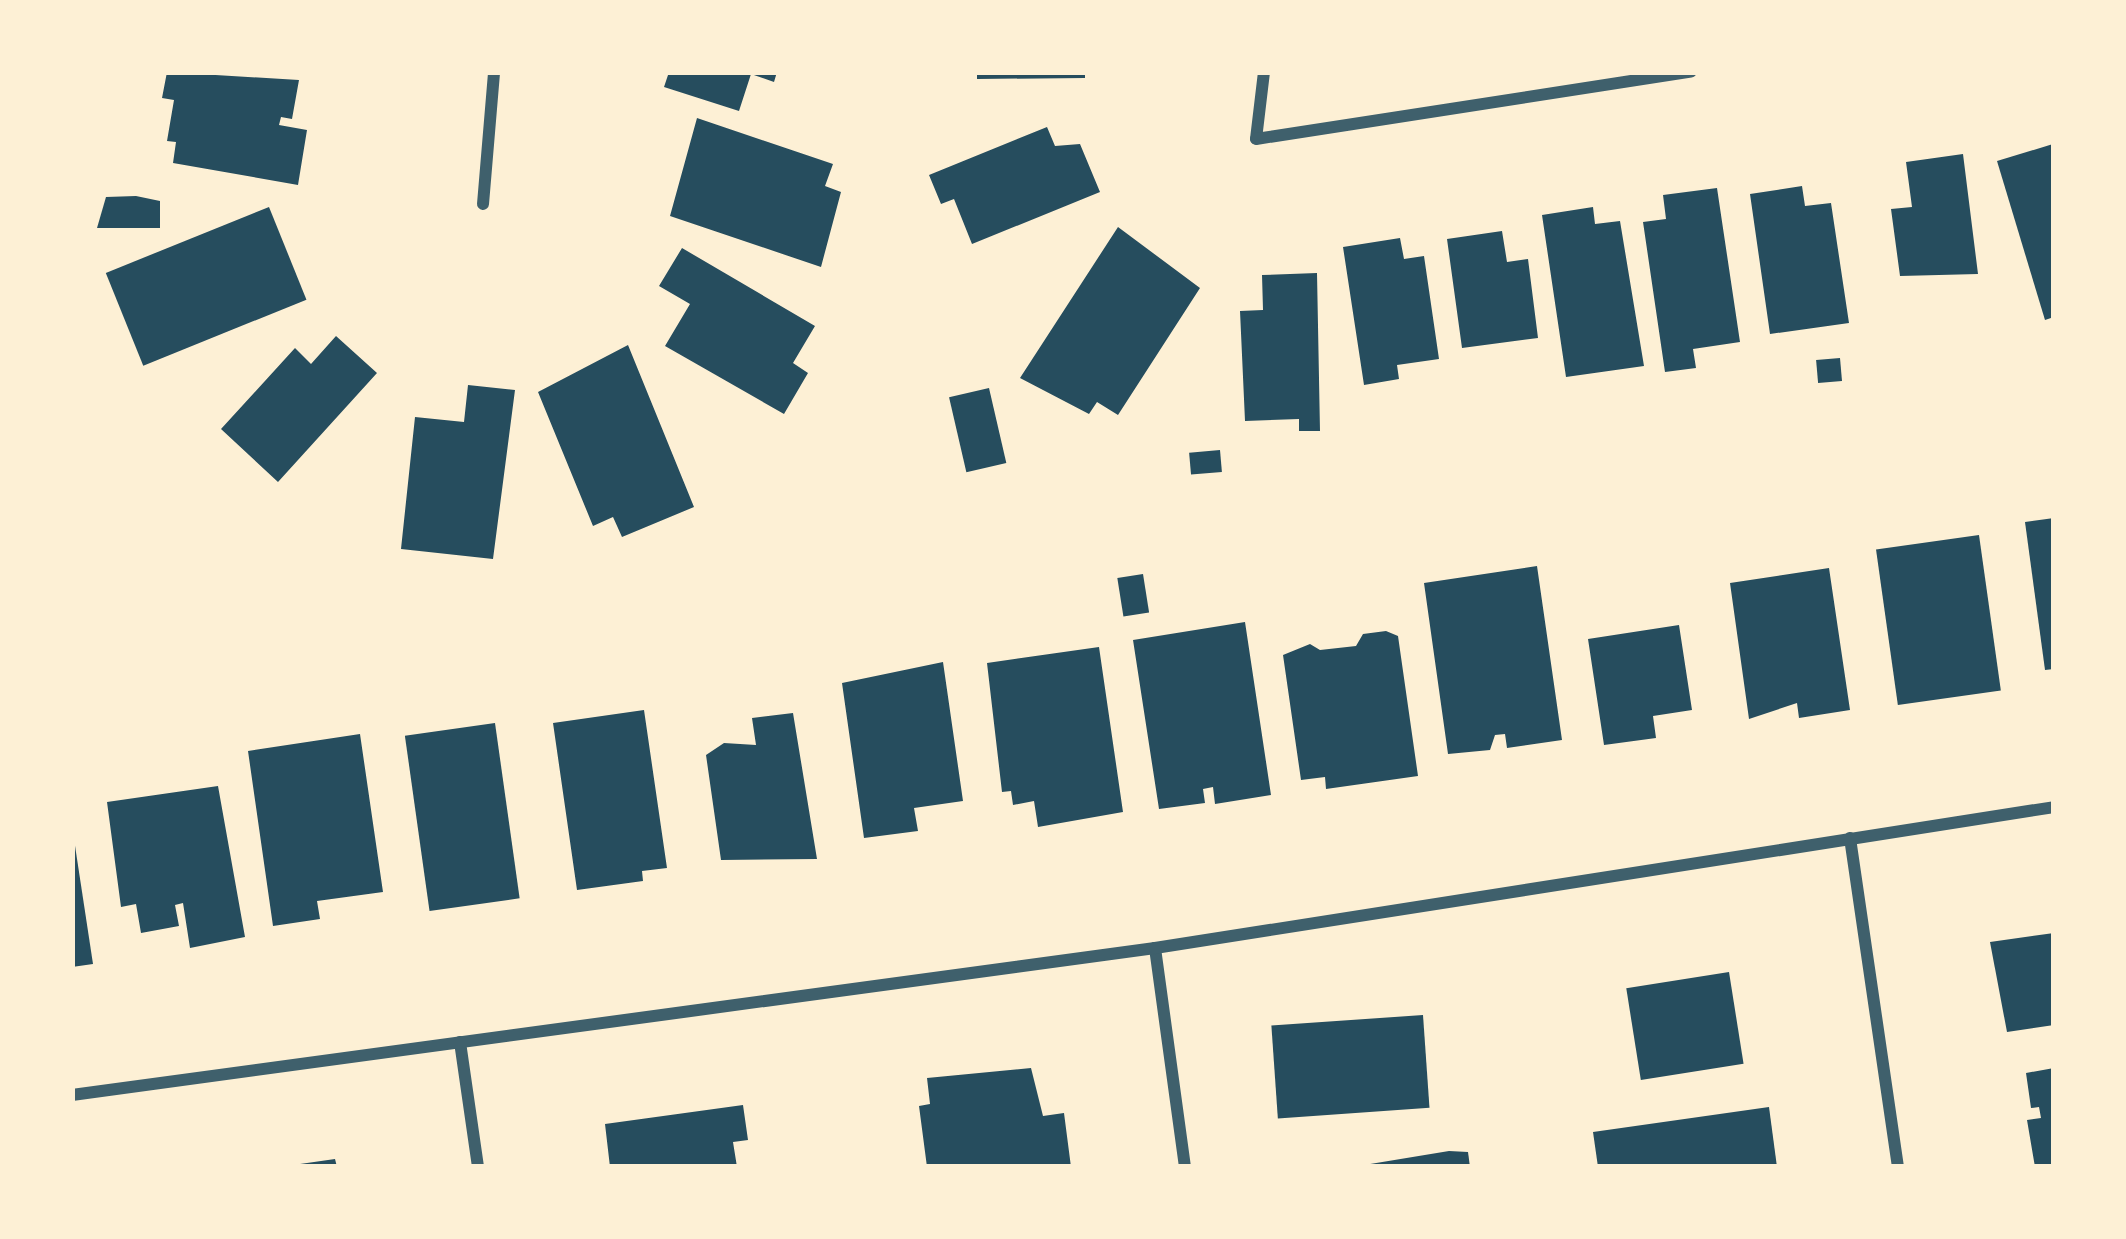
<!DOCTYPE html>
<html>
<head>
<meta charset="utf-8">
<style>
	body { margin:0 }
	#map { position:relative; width:2126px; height:1239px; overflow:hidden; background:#fdf0d5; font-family:"Fira Sans Condensed",sans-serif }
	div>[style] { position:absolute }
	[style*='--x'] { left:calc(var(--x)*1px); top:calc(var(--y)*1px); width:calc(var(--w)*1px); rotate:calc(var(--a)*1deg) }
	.building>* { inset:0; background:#264d5e; transform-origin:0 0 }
	.minor>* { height:12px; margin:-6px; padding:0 6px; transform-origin:6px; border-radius:6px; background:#3f606c }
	span { translate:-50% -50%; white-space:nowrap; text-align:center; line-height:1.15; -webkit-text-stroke:12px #fdf0d5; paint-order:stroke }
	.frame { position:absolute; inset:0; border:75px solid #fdf0d5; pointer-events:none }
</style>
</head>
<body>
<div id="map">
	<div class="building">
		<div style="clip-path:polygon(167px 72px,299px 80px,292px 119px,281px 117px,279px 125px,307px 130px,298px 185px,173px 163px,176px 142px,167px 141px,174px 100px,162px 98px)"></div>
		<div style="clip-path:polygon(669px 72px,777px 72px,774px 82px,751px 74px,739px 111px,664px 87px)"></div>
		<div style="clip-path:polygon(977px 72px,1085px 72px,1085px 78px,977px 79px)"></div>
		<div style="clip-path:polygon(697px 118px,833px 164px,825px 186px,841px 192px,821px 267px,670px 216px)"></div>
		<div style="clip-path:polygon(1047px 127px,1055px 146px,1080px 144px,1100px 192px,972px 244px,954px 199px,941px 204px,929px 175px)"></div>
		<div style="clip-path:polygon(2053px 144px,2054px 317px,2045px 320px,1997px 161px)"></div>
		<div style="clip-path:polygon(1963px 154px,1978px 274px,1900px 276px,1891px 209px,1912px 207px,1906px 162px)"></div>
		<div style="clip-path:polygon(1802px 186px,1805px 206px,1831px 203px,1849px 323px,1770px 334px,1750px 194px)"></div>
		<div style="clip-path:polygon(1717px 188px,1740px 342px,1693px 349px,1696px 368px,1665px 372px,1643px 222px,1666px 219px,1663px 195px)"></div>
		<div style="clip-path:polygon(136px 196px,160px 201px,160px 228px,97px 228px,106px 197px)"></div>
		<div style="left:269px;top:207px;width:100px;height:176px;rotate:68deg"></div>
		<div style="clip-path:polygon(1593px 207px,1595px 224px,1620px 221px,1644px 366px,1566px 377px,1542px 215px)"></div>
		<div style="clip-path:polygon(1118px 227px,1200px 288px,1118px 415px,1097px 402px,1089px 414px,1020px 378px)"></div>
		<div style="clip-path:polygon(1502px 231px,1507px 262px,1528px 259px,1538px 338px,1462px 348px,1447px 239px)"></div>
		<div style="clip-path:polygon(1400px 238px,1404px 259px,1424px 256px,1439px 359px,1397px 365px,1399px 379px,1364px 385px,1343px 247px)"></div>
		<div style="clip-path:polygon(682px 248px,815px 326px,793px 363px,808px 373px,784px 414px,665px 346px,690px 304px,659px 286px)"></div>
		<div style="clip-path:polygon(1317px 273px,1320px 431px,1299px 431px,1299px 419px,1245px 421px,1240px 311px,1263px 310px,1262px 275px)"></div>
		<div style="clip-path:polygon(336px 336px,377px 373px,278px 482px,221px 429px,295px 348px,311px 364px)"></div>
		<div style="clip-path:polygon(628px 345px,694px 507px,622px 537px,613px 517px,593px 526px,538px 392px)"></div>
		<div style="left:1840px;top:358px;width:23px;height:24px;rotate:85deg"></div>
		<div style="clip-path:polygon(468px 385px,515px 390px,493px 559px,401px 549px,415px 417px,464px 422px)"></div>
		<div style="left:989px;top:388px;width:77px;height:41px;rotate:77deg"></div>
		<div style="left:1220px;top:450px;width:22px;height:31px;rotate:85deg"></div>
		<div style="clip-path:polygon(2054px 518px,2054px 669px,2045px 670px,2025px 522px)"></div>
		<div style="left:1979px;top:535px;width:157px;height:104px;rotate:82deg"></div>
		<div style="clip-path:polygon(1537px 566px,1562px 740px,1507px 748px,1505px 734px,1495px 735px,1490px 750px,1448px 754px,1424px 583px)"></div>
		<div style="clip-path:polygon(1829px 568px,1850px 710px,1799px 718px,1797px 703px,1749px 719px,1730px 583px)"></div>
		<div style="left:1143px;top:574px;width:39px;height:26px;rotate:81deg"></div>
		<div style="clip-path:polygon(1245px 622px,1271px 795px,1215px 804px,1213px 787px,1203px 789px,1205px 803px,1159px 809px,1133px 640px)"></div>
		<div style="clip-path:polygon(1679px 625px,1692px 710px,1653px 716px,1656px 738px,1604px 745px,1588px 639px)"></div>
		<div style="clip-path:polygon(1386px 631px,1398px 636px,1418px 776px,1326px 789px,1325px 777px,1301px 780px,1283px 655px,1310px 644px,1320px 650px,1356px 646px,1363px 634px)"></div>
		<div style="clip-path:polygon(1099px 647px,1123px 812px,1038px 827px,1034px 801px,1013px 805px,1011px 791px,1002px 792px,987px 663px)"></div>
		<div style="clip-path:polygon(943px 662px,963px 801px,914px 808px,918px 831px,864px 838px,842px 683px)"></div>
		<div style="clip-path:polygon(644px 710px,667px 868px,642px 871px,643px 881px,577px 890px,553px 723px)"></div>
		<div style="clip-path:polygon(793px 713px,817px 859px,721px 860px,706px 755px,724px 743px,756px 745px,752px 718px)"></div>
		<div style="left:495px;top:723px;width:177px;height:91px;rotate:82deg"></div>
		<div style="clip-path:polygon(360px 734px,383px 892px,317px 901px,320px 919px,273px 926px,248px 751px)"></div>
		<div style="clip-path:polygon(218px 786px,245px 937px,190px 948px,183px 903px,175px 905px,179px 926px,141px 933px,136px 904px,121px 907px,107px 802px)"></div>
		<div style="clip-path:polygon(72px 826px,93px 964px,72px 967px)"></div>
		<div style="clip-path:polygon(2054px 933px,2054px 1025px,2007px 1032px,1990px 942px)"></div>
		<div style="left:1729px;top:972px;width:93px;height:104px;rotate:81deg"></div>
		<div style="left:1423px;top:1015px;width:93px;height:152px;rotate:86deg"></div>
		<div style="clip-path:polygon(1031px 1068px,1043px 1116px,1064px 1113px,1071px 1167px,927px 1167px,919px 1106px,930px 1104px,927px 1078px)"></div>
		<div style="clip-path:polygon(2054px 1068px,2054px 1167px,2035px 1167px,2027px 1120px,2041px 1118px,2039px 1107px,2031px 1108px,2026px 1073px)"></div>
		<div style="clip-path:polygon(743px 1105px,748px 1140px,733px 1142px,737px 1167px,610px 1167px,605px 1124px)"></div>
		<div style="clip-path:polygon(1769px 1107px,1777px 1167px,1598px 1167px,1593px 1132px)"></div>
		<div style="clip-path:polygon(1449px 1151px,1468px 1152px,1470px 1167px,1352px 1167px)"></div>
		<div style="clip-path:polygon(335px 1159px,337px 1167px,300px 1167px,300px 1164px)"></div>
	</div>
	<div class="minor">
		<div style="--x:1264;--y:72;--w:67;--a:96.8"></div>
		<div style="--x:1256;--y:139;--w:440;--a:-8.8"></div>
		<div style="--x:483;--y:204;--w:132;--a:-85.2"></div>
		<div style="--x:1850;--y:838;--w:332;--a:81.7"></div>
		<div style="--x:1155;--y:948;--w:221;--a:82.2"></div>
		<div style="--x:460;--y:1042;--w:126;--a:81.8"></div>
		<div style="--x:72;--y:1095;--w:1093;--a:-7.73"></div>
		<div style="--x:1155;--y:948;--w:910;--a:-8.91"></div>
	</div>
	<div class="frame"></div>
</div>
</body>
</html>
